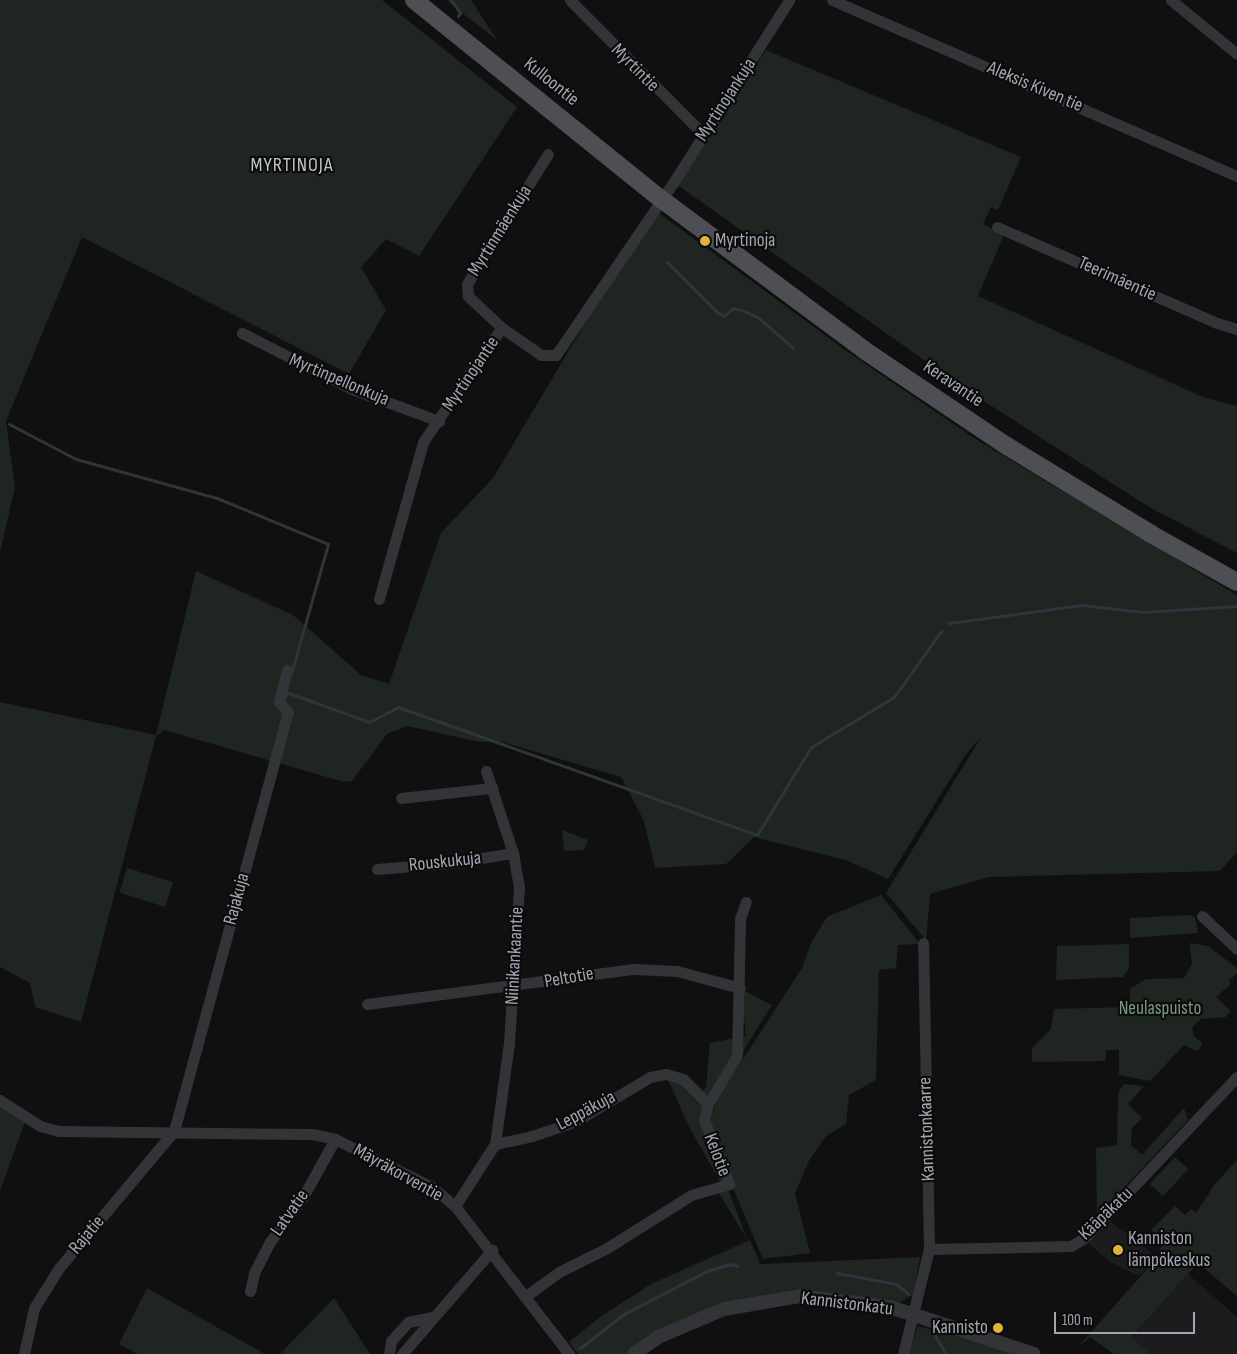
<!DOCTYPE html>
<html>
<head>
<meta charset="utf-8">
<style>
	body { margin:0 }
	#map { position:relative; width:1237px; height:1354px; overflow:hidden; background:#101011; font-family:"Sofia Sans Condensed",sans-serif }
	div>[style] { position:absolute }
	[style*='--x'] { left:calc(var(--x)*1px); top:calc(var(--y)*1px); width:calc(var(--w)*1px); rotate:calc(var(--a)*1deg) }
	.built>* { inset:0; background:#1c1c1e }
	.green>* { inset:0; background:#1f2520; transform-origin:0 0 }
	.stream>* { height:3px; margin:-1.5px; padding:0 1.5px; transform-origin:1.5px; border-radius:1.5px; background:#2f353c }
	.minor>* { height:11px; margin:-5.5px; padding:0 5.5px; transform-origin:5.5px; border-radius:5.5px; background:#333438 }
	.tertiary>* { height:14px; margin:-7px; padding:0 7px; transform-origin:7px; border-radius:7px; background:#333438 }
	.primary>* { height:18px; margin:-9px; padding:0 9px; transform-origin:9px; border-radius:9px; background:#4e4f55 }
	.dots>* { width:14px; height:14px; translate:-50% -50%; box-sizing:border-box; border:2px solid #0b0b0c; border-radius:50% }
	span { translate:-50% -50%; white-space:nowrap; text-align:center; line-height:1.15; -webkit-text-stroke:4.5px #0b0b0c; paint-order:stroke }
	.street-label { font-size:19px; color:#a2a6b1 }
	.poi-label { font-size:19px; color:#a2a6b1 }
	.left { translate:0 -50%; text-align:left }
	.right { translate:-100% -50%; text-align:right }
	.park-label { font-size:19px; color:#7b9a7f }
	.neighbourhood-label { font-size:20px; color:#c3c5cd; letter-spacing:1px }
	.scale { position:absolute; left:1054px; top:1312px; width:141px; height:22px; box-sizing:border-box; border:2px solid #a2a6b1; border-top:0; padding-left:6px; font-size:15px; line-height:18px; white-space:nowrap; color:#a2a6b1; -webkit-text-stroke:4px #0b0b0c; paint-order:stroke }
</style>
</head>
<body>
<div id="map">
	<div class="built">
		<div style="clip-path:polygon(1111px 1222px,1157px 1257px,1139px 1276px,1110px 1262px,1089px 1244px)"></div>
		<div style="clip-path:polygon(1188px 1274px,1237px 1317px,1237px 1354px,1151px 1354px,1132px 1338px)"></div>
	</div>
	<div class="green">
		<div style="clip-path:polygon(0 0,382px 0,517px 107px,419px 256px,386px 239px,361px 267px,386px 310px,349px 374px,82px 237px,6px 421px,15px 487px,0 553px)"></div>
		<div style="clip-path:polygon(447px 0,471px 0,497px 40px,452px 5px)"></div>
		<div style="clip-path:polygon(766px 50px,1021px 157px,998px 210px,991px 207px,983px 224px,1004px 235px,978px 296px,1203px 397px,1237px 406px,1237px 553px,1149px 507px,962px 387px,676px 184px)"></div>
		<div style="clip-path:polygon(659px 213px,845px 350px,977px 440px,1237px 595px,1237px 852px,1220px 871px,989px 877px,930px 894px,926px 940px,886px 893px,981px 737px,966px 754px,888px 879px,846px 860px,754px 837px,726px 864px,655px 868px,644px 821px,621px 777px,502px 742px,480px 742px,407px 726px,387px 734px,352px 781px,344px 782px,164px 730px,156px 736px,81px 1022px,35px 1007px,30px 983px,0 967px,0 702px,156px 735px,196px 571px,293px 615px,361px 675px,389px 684px,441px 533px,493px 478px,649px 216px)"></div>
		<div style="clip-path:polygon(562px 830px,588px 840px,584px 850px,564px 851px)"></div>
		<div style="left:127px;top:868px;width:48px;height:26px;rotate:17deg"></div>
		<div style="clip-path:polygon(881px 895px,920px 944px,898px 945px,896px 968px,879px 970px,876px 1080px,849px 1095px,846px 1124px,826px 1136px,809px 1161px,795px 1193px,810px 1253px,763px 1259px,711px 1136px,711px 1118px,718px 1098px,802px 968px,811px 943px,827px 917px)"></div>
		<div style="clip-path:polygon(1188px 915px,1195px 917px,1198px 933px,1130px 938px,1130px 918px)"></div>
		<div style="clip-path:polygon(1189px 943px,1208px 946px,1237px 968px,1237px 973px,1229px 981px,1231px 984px,1216px 997px,1231px 1011px,1226px 1017px,1201px 1019px,1192px 1027px,1194px 1036px,1203px 1044px,1197px 1051px,1184px 1045px,1150px 1081px,1119px 1075px,1119px 1050px,1106px 1050px,1105px 1061px,1032px 1062px,1032px 1048px,1051px 1029px,1054px 1009px,1130px 1007px,1130px 989px,1146px 979px,1184px 978px,1192px 964px)"></div>
		<div style="clip-path:polygon(1129px 944px,1129px 968px,1123px 977px,1056px 980px,1057px 946px)"></div>
		<div style="clip-path:polygon(741px 989px,772px 1005px,716px 1095px,710px 1096px,707px 1134px,747px 1239px,717px 1190px,724px 1188px,689px 1127px,666px 1075px,702px 1092px,706px 1087px,710px 1043px,746px 1036px)"></div>
		<div style="clip-path:polygon(1124px 1084px,1144px 1086px,1128px 1104px,1142px 1118px,1132px 1128px,1131px 1145px,1142px 1155px,1184px 1108px,1188px 1120px,1097px 1216px,1096px 1148px,1117px 1145px,1118px 1093px)"></div>
		<div style="clip-path:polygon(0 1106px,25px 1122px,0 1191px)"></div>
		<div style="left:1175px;top:1157px;width:18px;height:37px;rotate:43deg"></div>
		<div style="clip-path:polygon(1237px 1160px,1237px 1296px,1198px 1263px,1132px 1337px,1151px 1354px,1114px 1354px,1090px 1337px,1077px 1348px,1156px 1259px,1163px 1242px,1151px 1230px,1175px 1206px,1185px 1215px,1191px 1209px,1196px 1213px,1215px 1184px)"></div>
		<div style="clip-path:polygon(750px 1240px,760px 1264px,920px 1257px,913px 1295px,898px 1303px,800px 1289px,723px 1304px,658px 1332px,627px 1354px,578px 1354px,569px 1342px,600px 1317px,651px 1284px)"></div>
		<div style="clip-path:polygon(147px 1288px,265px 1354px,137px 1354px,119px 1344px)"></div>
		<div style="clip-path:polygon(334px 1298px,370px 1354px,280px 1354px)"></div>
		<div style="clip-path:polygon(918px 1326px,1016px 1353px,1017px 1354px,908px 1354px)"></div>
	</div>
	<div class="stream">
		<div style="--x:451;--y:0;--w:16;--a:55"></div>
		<div style="--x:460;--y:13;--w:4;--a:124"></div>
		<div style="--x:667;--y:262;--w:72;--a:45"></div>
		<div style="--x:718;--y:313;--w:7;--a:27"></div>
		<div style="--x:724;--y:316;--w:12;--a:-42"></div>
		<div style="--x:733;--y:308;--w:11;--a:15"></div>
		<div style="--x:744;--y:311;--w:17;--a:25"></div>
		<div style="--x:759;--y:318;--w:45;--a:41.4"></div>
		<div style="--x:9;--y:424;--w:76;--a:27.6"></div>
		<div style="--x:76;--y:459;--w:146;--a:15.5"></div>
		<div style="--x:217;--y:498;--w:120;--a:22.5"></div>
		<div style="--x:328;--y:544;--w:135;--a:105.9"></div>
		<div style="--x:949;--y:623;--w:134;--a:-7.7"></div>
		<div style="--x:1082;--y:605;--w:61;--a:6.5"></div>
		<div style="--x:1143;--y:612;--w:94;--a:-3.7"></div>
		<div style="--x:286;--y:692;--w:88;--a:19.9"></div>
		<div style="--x:369;--y:722;--w:33;--a:-27"></div>
		<div style="--x:398;--y:707;--w:381;--a:19.6"></div>
		<div style="--x:757;--y:835;--w:103;--a:-58.5"></div>
		<div style="--x:811;--y:747;--w:97;--a:-31.1"></div>
		<div style="--x:894;--y:697;--w:82;--a:-54.4"></div>
		<div style="--x:837;--y:1273;--w:60;--a:10.6"></div>
		<div style="--x:896;--y:1284;--w:16;--a:38"></div>
		<div style="--x:934;--y:1334;--w:23;--a:59"></div>
		<div style="--x:580;--y:1348;--w:56;--a:-37.7"></div>
		<div style="--x:624;--y:1314;--w:93;--a:-27.4"></div>
		<div style="--x:707;--y:1271;--w:24;--a:-17"></div>
		<div style="--x:730;--y:1264;--w:8;--a:14"></div>
	</div>
	<div class="minor">
		<div style="--x:570;--y:0;--w:189;--a:45.2"></div>
		<div style="--x:832;--y:0;--w:442;--a:23.5"></div>
		<div style="--x:1171;--y:0;--w:85;--a:39.3"></div>
		<div style="--x:997;--y:227;--w:240;--a:23.6"></div>
		<div style="--x:1217;--y:323;--w:21;--a:17"></div>
		<div style="--x:502;--y:328;--w:47;--a:-136.7"></div>
		<div style="--x:468;--y:296;--w:12;--a:-95"></div>
		<div style="--x:467;--y:284;--w:153;--a:-58.1"></div>
		<div style="--x:242;--y:333;--w:123;--a:27"></div>
		<div style="--x:352;--y:389;--w:93;--a:20.2"></div>
		<div style="--x:379;--y:599;--w:163;--a:-74.3"></div>
		<div style="--x:423;--y:442;--w:116;--a:-55.9"></div>
		<div style="--x:488;--y:346;--w:23;--a:-52"></div>
		<div style="--x:502;--y:328;--w:47;--a:34.7"></div>
		<div style="--x:541;--y:355;--w:15;--a:0"></div>
		<div style="--x:556;--y:355;--w:208;--a:-55.8"></div>
		<div style="--x:673;--y:183;--w:217;--a:-57.6"></div>
		<div style="--x:486;--y:771;--w:86;--a:71.8"></div>
		<div style="--x:513;--y:853;--w:35;--a:80"></div>
		<div style="--x:519;--y:887;--w:156;--a:93.7"></div>
		<div style="--x:509;--y:1043;--w:102;--a:97.9"></div>
		<div style="--x:401;--y:798;--w:92;--a:-6.3"></div>
		<div style="--x:377;--y:869;--w:74;--a:-4.6"></div>
		<div style="--x:451;--y:863;--w:63;--a:-9.2"></div>
		<div style="--x:1202;--y:916;--w:48;--a:43.3"></div>
		<div style="--x:367;--y:1004;--w:269;--a:-7.5"></div>
		<div style="--x:634;--y:969;--w:43;--a:2.7"></div>
		<div style="--x:677;--y:971;--w:65;--a:15.1"></div>
		<div style="--x:0;--y:1100;--w:48;--a:33"></div>
		<div style="--x:40;--y:1126;--w:20;--a:15"></div>
		<div style="--x:59;--y:1131;--w:253;--a:0.7"></div>
		<div style="--x:312;--y:1134;--w:24;--a:12"></div>
		<div style="--x:335;--y:1139;--w:108;--a:26.3"></div>
		<div style="--x:432;--y:1187;--w:30;--a:40"></div>
		<div style="--x:455;--y:1206;--w:187;--a:52.4"></div>
		<div style="--x:174;--y:1131;--w:434;--a:-74.8"></div>
		<div style="--x:288;--y:712;--w:13;--a:-132"></div>
		<div style="--x:279;--y:702;--w:33;--a:-76"></div>
		<div style="--x:455;--y:1206;--w:74;--a:-57.2"></div>
		<div style="--x:495;--y:1144;--w:38;--a:-12"></div>
		<div style="--x:532;--y:1136;--w:46;--a:-18.8"></div>
		<div style="--x:576;--y:1121;--w:86;--a:-30.7"></div>
		<div style="--x:650;--y:1077;--w:16;--a:-11"></div>
		<div style="--x:666;--y:1074;--w:18;--a:16"></div>
		<div style="--x:683;--y:1079;--w:35;--a:45"></div>
		<div style="--x:929;--y:1249;--w:142;--a:-1.2"></div>
		<div style="--x:1071;--y:1246;--w:17;--a:-31"></div>
		<div style="--x:1086;--y:1237;--w:220;--a:-46.7"></div>
		<div style="--x:250;--y:1291;--w:18;--a:-77"></div>
		<div style="--x:254;--y:1273;--w:35;--a:-63"></div>
		<div style="--x:270;--y:1242;--w:56;--a:-53.7"></div>
		<div style="--x:303;--y:1197;--w:66;--a:-61.1"></div>
		<div style="--x:526;--y:1296;--w:41;--a:-36"></div>
		<div style="--x:559;--y:1272;--w:54;--a:-26.6"></div>
		<div style="--x:607;--y:1248;--w:99;--a:-32.2"></div>
		<div style="--x:691;--y:1195;--w:40;--a:-16"></div>
		<div style="--x:729;--y:1184;--w:69;--a:-111.3"></div>
		<div style="--x:704;--y:1120;--w:16;--a:-76"></div>
		<div style="--x:708;--y:1104;--w:56;--a:-58.9"></div>
		<div style="--x:737;--y:1056;--w:137;--a:-88.7"></div>
		<div style="--x:740;--y:919;--w:18;--a:-71"></div>
		<div style="--x:24;--y:1354;--w:47;--a:-77.7"></div>
		<div style="--x:34;--y:1308;--w:47;--a:-58"></div>
		<div style="--x:59;--y:1268;--w:179;--a:-50"></div>
		<div style="--x:389;--y:1354;--w:13;--a:-81"></div>
		<div style="--x:391;--y:1341;--w:25;--a:-48"></div>
		<div style="--x:408;--y:1322;--w:25;--a:-12"></div>
		<div style="--x:402;--y:1354;--w:138;--a:-49.1"></div>
		<div style="--x:903;--y:1354;--w:108;--a:-76.1"></div>
		<div style="--x:929;--y:1249;--w:306;--a:-91.1"></div>
	</div>
	<div class="tertiary">
		<div style="--x:634;--y:1354;--w:29;--a:-35"></div>
		<div style="--x:658;--y:1337;--w:72;--a:-23"></div>
		<div style="--x:724;--y:1309;--w:77;--a:-9.7"></div>
		<div style="--x:800;--y:1296;--w:91;--a:7"></div>
		<div style="--x:890;--y:1307;--w:151;--a:18.1"></div>
	</div>
	<div class="primary">
		<div style="--x:414;--y:0;--w:317;--a:38.9"></div>
		<div style="--x:661;--y:199;--w:253;--a:36.6"></div>
		<div style="--x:864;--y:350;--w:172;--a:33.9"></div>
		<div style="--x:1007;--y:446;--w:169;--a:31.4"></div>
		<div style="--x:1151;--y:534;--w:98;--a:29.2"></div>
	</div>
	<div class="dots">
		<div style="left:705px;top:241px;background:#e0b439"></div>
		<div style="left:1118px;top:1250px;background:#e0b439"></div>
		<div style="left:998px;top:1328px;background:#e0b439"></div>
	</div>
	<div class="street-label">
		<span style="left:635px;top:68px;rotate:45deg">Myrtintie</span>
		<span style="left:551px;top:82px;rotate:39deg">Kulloontie</span>
		<span style="left:1035px;top:87px;rotate:23deg">Aleksis Kiven tie</span>
		<span style="left:726px;top:100px;rotate:-57deg">Myrtinojankuja</span>
		<span style="left:500px;top:231px;rotate:-58deg">Myrtinmäenkuja</span>
		<span style="left:1117px;top:279px;rotate:24deg">Teerimäentie</span>
		<span style="left:471px;top:374px;rotate:-56deg">Myrtinojantie</span>
		<span style="left:339px;top:380px;rotate:23deg">Myrtinpellonkuja</span>
		<span style="left:953px;top:384px;rotate:34deg">Keravantie</span>
		<span style="left:445px;top:862px;rotate:-6deg">Rouskukuja</span>
		<span style="left:237px;top:899px;rotate:-75deg">Rajakuja</span>
		<span style="left:515px;top:956px;rotate:-87deg">Niinikankaantie</span>
		<span style="left:569px;top:978px;rotate:-10deg">Peltotie</span>
		<span style="left:586px;top:1111px;rotate:-28deg">Leppäkuja</span>
		<span style="left:927px;top:1129px;rotate:-92deg">Kannistonkaarre</span>
		<span style="left:717px;top:1155px;rotate:69deg">Kelotie</span>
		<span style="left:398px;top:1173px;rotate:29deg">Mäyräkorventie</span>
		<span style="left:290px;top:1213px;rotate:-55deg">Latvatie</span>
		<span style="left:1106px;top:1214px;rotate:-44deg">Kääpäkatu</span>
		<span style="left:87px;top:1235px;rotate:-50deg">Rajatie</span>
		<span style="left:847px;top:1304px;rotate:7deg">Kannistonkatu</span>
	</div>
	<div class="poi-label">
		<span class="left" style="left:715px;top:241px">Myrtinoja</span>
		<span class="left" style="left:1128px;top:1250px">Kanniston<br>lämpökeskus</span>
		<span class="right" style="left:988px;top:1328px">Kannisto</span>
	</div>
	<div class="park-label">
		<span style="left:1160px;top:1009px">Neulaspuisto</span>
	</div>
	<div class="neighbourhood-label">
		<span style="left:292px;top:165px">MYRTINOJA</span>
	</div>
	<div class="scale">100 m</div>
</div>
</body>
</html>
